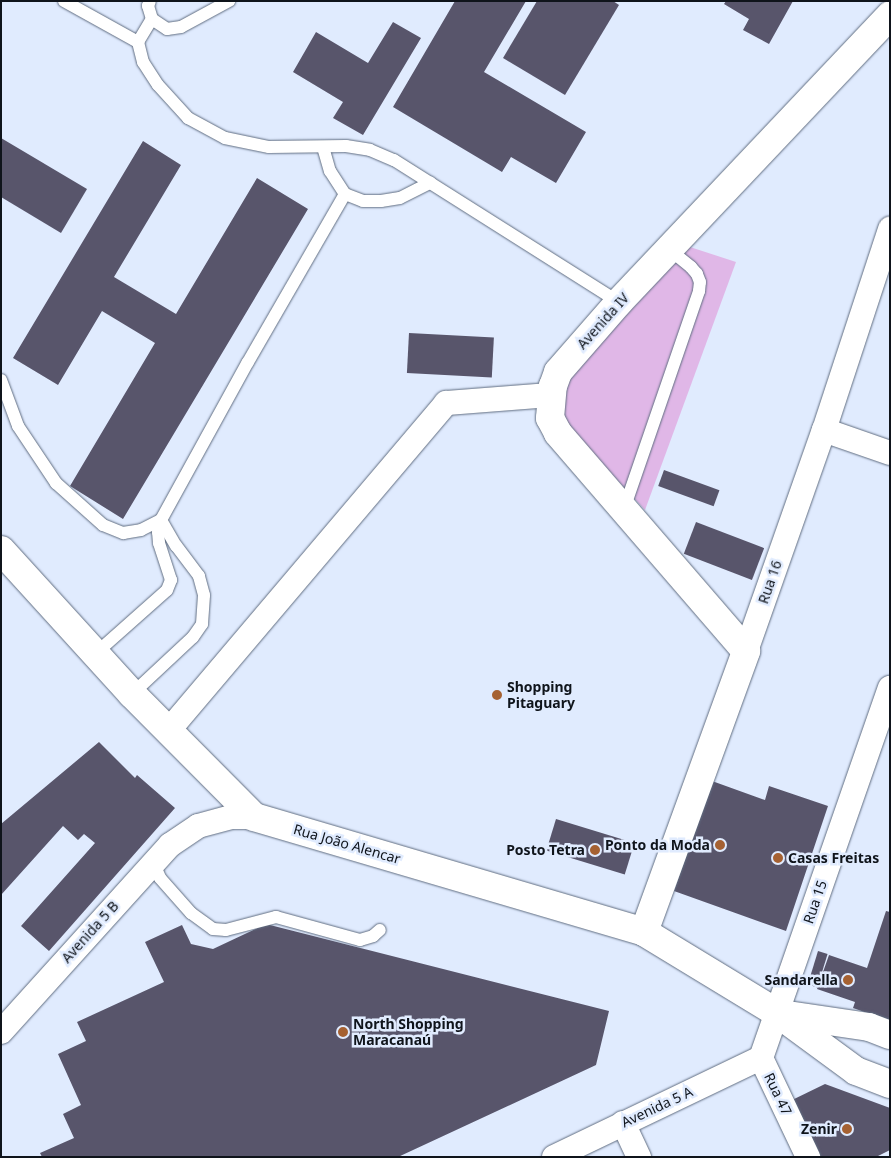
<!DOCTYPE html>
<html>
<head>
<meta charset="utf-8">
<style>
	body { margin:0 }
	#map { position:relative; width:891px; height:1158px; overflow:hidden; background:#e0ebfe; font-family:"Noto Sans",sans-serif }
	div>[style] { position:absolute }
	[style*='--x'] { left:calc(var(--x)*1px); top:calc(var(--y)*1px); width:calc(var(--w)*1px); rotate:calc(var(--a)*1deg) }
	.green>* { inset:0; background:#e0b7e7 }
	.building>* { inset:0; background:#58556b; transform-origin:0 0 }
	.roads { filter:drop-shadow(0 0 1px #606d81) drop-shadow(0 0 1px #606d81) }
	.service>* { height:12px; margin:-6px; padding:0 6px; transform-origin:6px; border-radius:6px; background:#fff }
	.minor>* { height:24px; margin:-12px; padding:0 12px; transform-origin:12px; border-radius:12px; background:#fff }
	.tertiary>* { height:28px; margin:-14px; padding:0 14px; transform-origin:14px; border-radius:14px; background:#fff }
	.dots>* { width:14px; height:14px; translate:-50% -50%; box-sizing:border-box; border:2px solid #e0ebfe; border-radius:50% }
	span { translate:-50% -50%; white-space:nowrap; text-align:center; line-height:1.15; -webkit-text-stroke:5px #e0ebfe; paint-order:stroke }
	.street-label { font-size:14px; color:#0f141b }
	.poi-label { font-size:14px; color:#0f141b; font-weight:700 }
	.left { translate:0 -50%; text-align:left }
	.right { translate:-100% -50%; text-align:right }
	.frame { position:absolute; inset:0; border:2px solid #0f141b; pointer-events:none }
</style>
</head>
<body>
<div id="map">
	<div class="green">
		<div style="clip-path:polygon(690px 247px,736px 262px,645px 510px,571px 430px,563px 413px,567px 378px)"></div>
	</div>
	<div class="building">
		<div style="clip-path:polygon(455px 1px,526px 1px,484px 72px,586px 132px,556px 183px,511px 157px,502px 172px,393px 107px)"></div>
		<div style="clip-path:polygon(537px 1px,613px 1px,619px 5px,565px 95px,503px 58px)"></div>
		<div style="clip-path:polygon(726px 1px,793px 1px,769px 44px,743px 30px,749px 19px,724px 4px)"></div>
		<div style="clip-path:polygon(393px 22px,421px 38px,363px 135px,333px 118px,343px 102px,293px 72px,316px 32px,368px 63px)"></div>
		<div style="clip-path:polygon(1px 138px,87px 189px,61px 233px,1px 197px)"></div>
		<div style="clip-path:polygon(143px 141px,181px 165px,114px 277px,176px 314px,257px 178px,308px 209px,123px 519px,70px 486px,155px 343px,102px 311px,58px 385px,13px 358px)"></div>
		<div style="left:409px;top:333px;width:85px;height:40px;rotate:3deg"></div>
		<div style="left:664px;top:470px;width:59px;height:17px;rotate:20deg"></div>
		<div style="left:696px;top:522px;width:73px;height:34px;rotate:21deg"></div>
		<div style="clip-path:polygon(99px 742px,135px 778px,137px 775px,175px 808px,49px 951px,21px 926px,95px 843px,84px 834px,78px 840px,63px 826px,1px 895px,1px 824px)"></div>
		<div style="clip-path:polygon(712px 781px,765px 800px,769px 786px,828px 806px,786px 931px,674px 891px)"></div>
		<div style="left:556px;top:819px;width:82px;height:33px;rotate:17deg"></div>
		<div style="clip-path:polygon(886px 911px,890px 912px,890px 1021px,853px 1008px,855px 1002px,817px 989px,829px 955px,867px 968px)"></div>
		<div style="clip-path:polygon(266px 924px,609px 1011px,596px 1065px,398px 1157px,42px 1157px,40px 1153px,74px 1138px,63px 1114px,81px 1105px,58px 1054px,86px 1041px,77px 1022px,164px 982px,145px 942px,182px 925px,191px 944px,213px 949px)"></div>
		<div style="left:818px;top:951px;width:10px;height:35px;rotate:17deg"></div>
		<div style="clip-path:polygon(825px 1084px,890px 1108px,890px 1150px,876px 1157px,817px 1157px,790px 1101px)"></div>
	</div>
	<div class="roads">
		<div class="service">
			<div style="--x:64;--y:1;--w:85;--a:29"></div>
			<div style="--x:138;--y:42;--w:21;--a:76"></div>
			<div style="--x:143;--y:62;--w:27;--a:57"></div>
			<div style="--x:158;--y:85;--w:45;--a:47.7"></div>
			<div style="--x:188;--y:118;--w:42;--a:28.4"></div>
			<div style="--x:225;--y:138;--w:45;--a:11.6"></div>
			<div style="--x:269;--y:147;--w:77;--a:-0.7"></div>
			<div style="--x:346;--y:146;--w:24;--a:9"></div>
			<div style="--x:370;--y:150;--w:26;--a:23"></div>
			<div style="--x:394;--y:160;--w:266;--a:32.3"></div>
			<div style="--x:152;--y:19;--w:18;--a:34"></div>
			<div style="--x:167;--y:29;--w:14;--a:-8"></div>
			<div style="--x:181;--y:27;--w:55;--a:-28.4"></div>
			<div style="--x:138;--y:42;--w:27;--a:-59"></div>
			<div style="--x:152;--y:19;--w:14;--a:-107"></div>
			<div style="--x:148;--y:6;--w:5;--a:-68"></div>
			<div style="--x:323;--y:147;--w:25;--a:74"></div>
			<div style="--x:330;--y:171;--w:27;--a:57"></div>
			<div style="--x:345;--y:194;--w:19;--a:21"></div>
			<div style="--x:363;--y:201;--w:18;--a:0"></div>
			<div style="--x:381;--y:201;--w:19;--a:-9"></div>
			<div style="--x:400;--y:198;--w:34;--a:-27"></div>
			<div style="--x:1;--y:380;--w:49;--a:69.7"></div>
			<div style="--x:18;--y:426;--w:69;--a:56.3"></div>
			<div style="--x:56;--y:483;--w:63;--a:41.8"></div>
			<div style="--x:103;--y:525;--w:22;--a:22"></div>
			<div style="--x:123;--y:533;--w:18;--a:-9"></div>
			<div style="--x:141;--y:530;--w:22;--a:-27"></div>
			<div style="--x:161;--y:520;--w:180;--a:-61.2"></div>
			<div style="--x:248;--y:362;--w:194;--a:-60"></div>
			<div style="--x:624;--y:509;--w:231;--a:-71"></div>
			<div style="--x:699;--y:291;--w:9;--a:-84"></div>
			<div style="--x:700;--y:282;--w:9;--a:-111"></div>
			<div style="--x:697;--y:274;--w:9;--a:-131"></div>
			<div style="--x:691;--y:267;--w:28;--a:-141"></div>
			<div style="--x:95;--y:654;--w:96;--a:-41.6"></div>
			<div style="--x:167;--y:590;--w:11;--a:-68"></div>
			<div style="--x:171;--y:580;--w:39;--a:-108"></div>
			<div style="--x:159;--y:543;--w:11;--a:-95"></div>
			<div style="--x:158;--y:532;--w:12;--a:-76"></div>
			<div style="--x:132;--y:694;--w:83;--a:-43.1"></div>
			<div style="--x:193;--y:637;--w:16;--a:-55"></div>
			<div style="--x:202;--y:624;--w:29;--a:-86"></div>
			<div style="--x:204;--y:595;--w:20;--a:-105"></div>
			<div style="--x:199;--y:576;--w:38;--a:-127"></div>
			<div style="--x:176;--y:546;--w:30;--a:-120"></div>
			<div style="--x:153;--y:862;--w:17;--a:66"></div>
			<div style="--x:160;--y:878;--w:47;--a:48.5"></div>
			<div style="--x:191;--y:913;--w:27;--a:36"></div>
			<div style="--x:213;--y:929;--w:13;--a:4"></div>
			<div style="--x:226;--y:930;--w:52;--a:-14.6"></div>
			<div style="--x:276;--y:917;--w:87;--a:15.3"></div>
			<div style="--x:360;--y:940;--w:14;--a:-17"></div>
			<div style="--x:373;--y:936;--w:9;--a:-41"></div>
		</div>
		<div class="minor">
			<div style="--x:824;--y:430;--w:70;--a:19.2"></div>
			<div style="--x:746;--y:651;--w:234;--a:-70.6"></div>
			<div style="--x:824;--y:430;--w:212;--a:-71.8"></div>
			<div style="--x:169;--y:730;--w:429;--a:-49.7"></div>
			<div style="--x:446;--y:403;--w:105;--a:-4.4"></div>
			<div style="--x:1;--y:1032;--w:252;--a:-47.9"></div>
			<div style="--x:170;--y:845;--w:34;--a:-34"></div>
			<div style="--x:198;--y:826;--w:35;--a:-15"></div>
			<div style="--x:232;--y:817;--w:22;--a:0"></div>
			<div style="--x:761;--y:1058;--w:392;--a:-70.8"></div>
			<div style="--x:761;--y:1058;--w:110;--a:64.6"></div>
			<div style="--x:623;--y:1123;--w:38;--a:65"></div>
			<div style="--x:554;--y:1157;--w:229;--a:-25.6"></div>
		</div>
		<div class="tertiary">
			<div style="--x:1;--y:550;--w:195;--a:47.7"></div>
			<div style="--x:132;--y:694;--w:173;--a:45.2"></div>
			<div style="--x:254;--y:817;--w:407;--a:16.4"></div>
			<div style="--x:644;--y:932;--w:156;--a:31.3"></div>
			<div style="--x:777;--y:1013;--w:98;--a:36.3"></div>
			<div style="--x:856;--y:1071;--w:36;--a:21"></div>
			<div style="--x:644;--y:932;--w:299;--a:-70"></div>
			<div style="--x:746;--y:651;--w:288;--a:-130.8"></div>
			<div style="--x:558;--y:433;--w:17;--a:-118"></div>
			<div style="--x:550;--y:418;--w:32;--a:-85"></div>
			<div style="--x:553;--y:386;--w:15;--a:-70"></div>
			<div style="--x:558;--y:372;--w:93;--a:-48.9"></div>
			<div style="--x:619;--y:302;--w:395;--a:-46.6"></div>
			<div style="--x:781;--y:1014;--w:89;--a:8.4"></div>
			<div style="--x:869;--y:1027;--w:22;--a:21"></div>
		</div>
	</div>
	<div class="dots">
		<div style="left:497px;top:695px;background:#a56132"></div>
		<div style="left:720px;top:845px;background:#a56132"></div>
		<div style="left:595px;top:850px;background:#a56132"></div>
		<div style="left:778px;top:858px;background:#a56132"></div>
		<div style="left:848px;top:980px;background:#a56132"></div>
		<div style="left:343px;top:1032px;background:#a56132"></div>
		<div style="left:847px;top:1129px;background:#a56132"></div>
	</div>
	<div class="street-label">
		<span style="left:603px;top:321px;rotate:-48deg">Avenida IV</span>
		<span style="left:770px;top:582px;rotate:-71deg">Rua 16</span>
		<span style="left:347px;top:844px;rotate:16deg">Rua João Alencar</span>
		<span style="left:815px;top:902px;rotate:-71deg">Rua 15</span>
		<span style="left:90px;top:932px;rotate:-48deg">Avenida 5 B</span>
		<span style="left:778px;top:1094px;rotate:64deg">Rua 47</span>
		<span style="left:657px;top:1107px;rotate:-25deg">Avenida 5 A</span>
	</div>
	<div class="poi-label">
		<span class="left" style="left:507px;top:695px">Shopping<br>Pitaguary</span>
		<span class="right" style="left:710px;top:845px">Ponto da Moda</span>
		<span class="right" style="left:585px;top:850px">Posto Tetra</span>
		<span class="left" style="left:788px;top:858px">Casas Freitas</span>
		<span class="right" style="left:838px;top:980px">Sandarella</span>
		<span class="left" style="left:353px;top:1032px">North Shopping<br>Maracanaú</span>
		<span class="right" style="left:837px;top:1129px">Zenir</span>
	</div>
	<div class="frame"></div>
</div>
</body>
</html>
